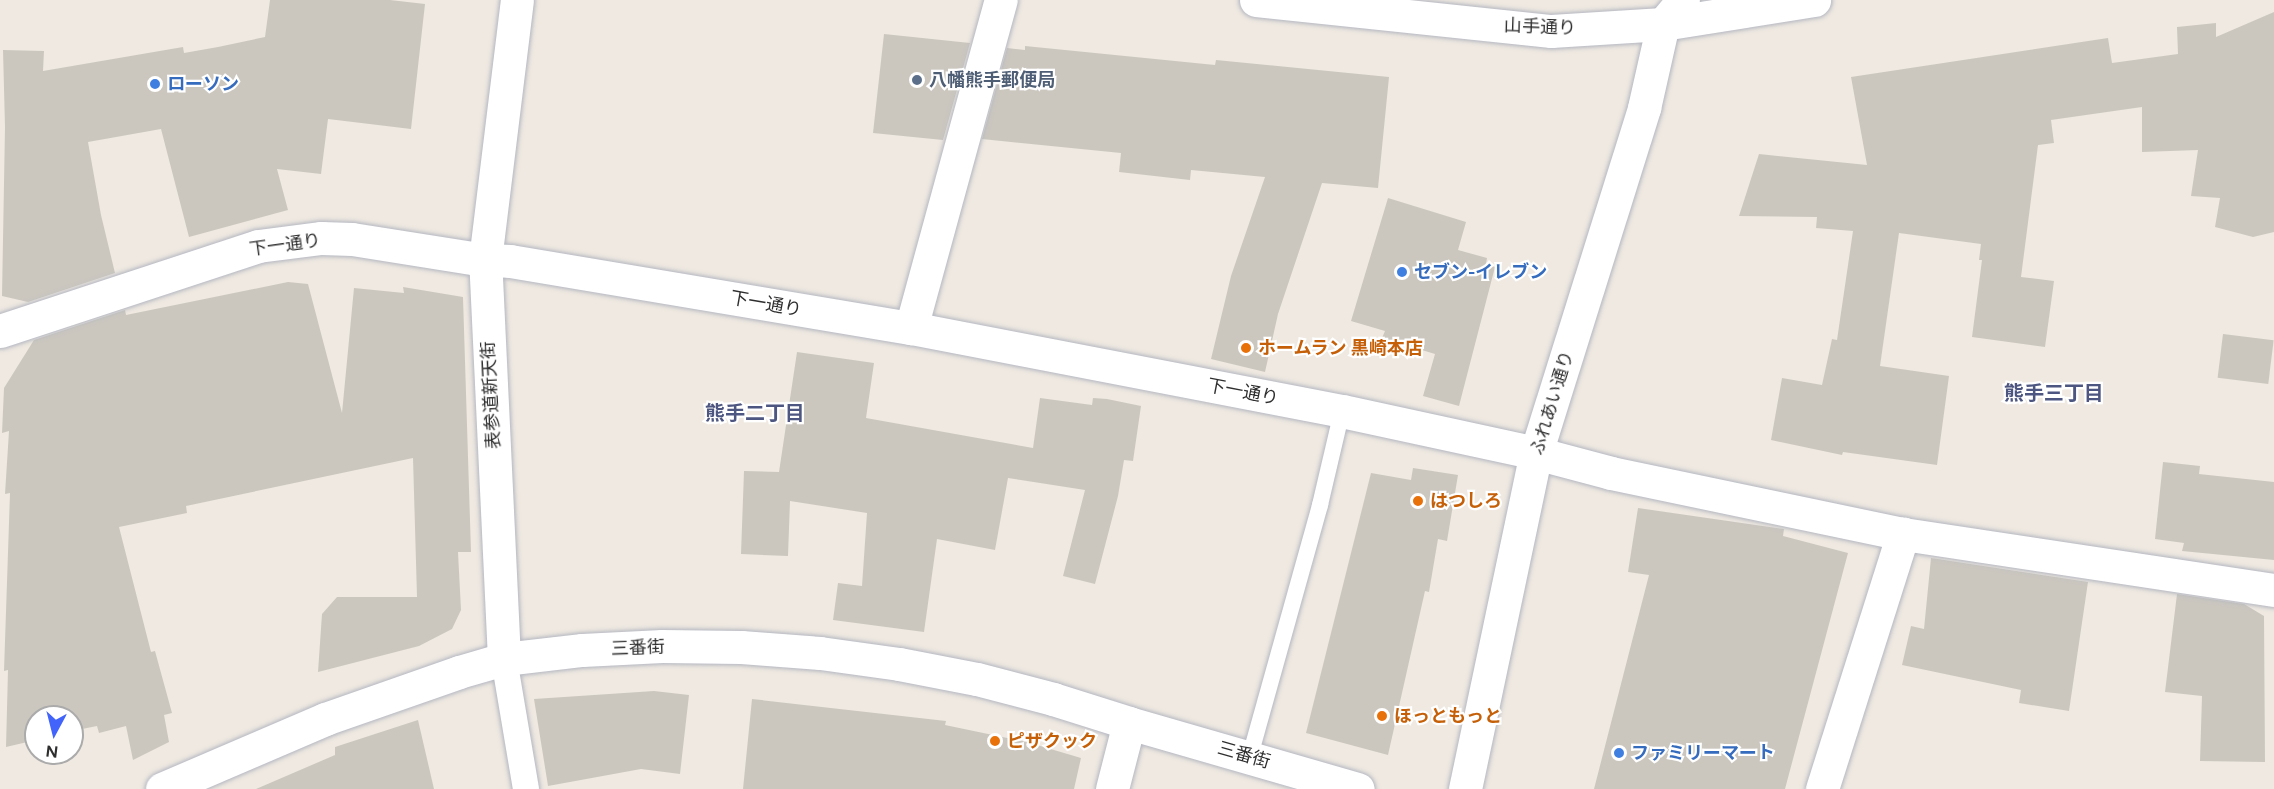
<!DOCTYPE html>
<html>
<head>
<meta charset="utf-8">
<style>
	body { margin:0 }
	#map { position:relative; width:2274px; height:789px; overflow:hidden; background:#efe9e1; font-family:Figtree,"Noto Sans JP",sans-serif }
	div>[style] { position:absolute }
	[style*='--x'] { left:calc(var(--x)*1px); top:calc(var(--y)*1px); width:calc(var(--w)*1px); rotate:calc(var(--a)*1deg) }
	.building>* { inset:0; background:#cbc7bf; transform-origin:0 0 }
	.roads { filter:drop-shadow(0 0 2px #b4b7c1) drop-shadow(0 0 2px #b4b7c1) }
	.service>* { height:16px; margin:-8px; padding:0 8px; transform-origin:8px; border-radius:8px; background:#fff }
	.pedestrian>* { height:26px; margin:-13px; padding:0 13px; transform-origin:13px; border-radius:13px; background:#fff }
	.minor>* { height:33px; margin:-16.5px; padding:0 16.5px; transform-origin:16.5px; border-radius:16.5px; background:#fff }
	.tertiary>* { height:33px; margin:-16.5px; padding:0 16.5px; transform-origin:16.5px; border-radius:16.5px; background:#fff }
	.dots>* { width:16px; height:16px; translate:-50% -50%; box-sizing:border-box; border:3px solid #fff; border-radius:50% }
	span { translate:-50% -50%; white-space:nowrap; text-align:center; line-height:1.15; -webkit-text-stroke:4.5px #fff; paint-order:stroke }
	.street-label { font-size:18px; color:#2e2e2e }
	.service-label { font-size:18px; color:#4e5e75; font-weight:700 }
	.left { translate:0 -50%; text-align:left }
	.shop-label { font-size:18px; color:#366cbe; font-weight:700 }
	.food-label { font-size:18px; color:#c56008; font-weight:700 }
	.neighbourhood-label { font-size:20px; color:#4d5680; font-weight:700 }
	.north { position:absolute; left:24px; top:705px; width:60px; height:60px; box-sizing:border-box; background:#fff; border:2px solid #ababab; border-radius:50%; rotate:187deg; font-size:16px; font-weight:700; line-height:24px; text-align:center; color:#2e2e2e }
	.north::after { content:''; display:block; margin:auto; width:21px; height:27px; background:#4264fb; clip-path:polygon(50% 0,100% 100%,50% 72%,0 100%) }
</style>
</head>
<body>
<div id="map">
	<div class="building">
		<div style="clip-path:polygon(270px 0,390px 0,425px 4px,411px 129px,328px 119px,321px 174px,277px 169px,288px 210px,189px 237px,161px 129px,88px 142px,101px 215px,115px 273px,28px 302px,2px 296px,5px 127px,3px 50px,44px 51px,43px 71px,183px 47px,184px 53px,218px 47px,265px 37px)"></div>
		<div style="clip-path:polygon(2274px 12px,2274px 232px,2253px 237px,2215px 227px,2220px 198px,2191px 196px,2198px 150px,2142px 152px,2142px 107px,2051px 120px,2054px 143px,2038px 145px,2021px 277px,2054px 281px,2045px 347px,1972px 337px,1982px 260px,1979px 260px,1981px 244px,1899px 233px,1880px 366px,1949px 376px,1937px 465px,1843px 452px,1842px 455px,1771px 440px,1782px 378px,1822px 385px,1832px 339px,1837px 340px,1853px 231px,1816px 228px,1817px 217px,1739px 216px,1759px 154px,1867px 165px,1851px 77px,2108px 38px,2112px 63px,2178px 54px,2177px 27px,2216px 23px,2216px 37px)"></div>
		<div style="clip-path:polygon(884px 34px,970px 43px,943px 140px,873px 133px)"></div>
		<div style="clip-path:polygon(1025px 46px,1215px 65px,1216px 60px,1389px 77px,1378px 188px,1322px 183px,1278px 314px,1265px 372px,1211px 359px,1231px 276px,1265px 177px,1191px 170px,1190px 180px,1119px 172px,1121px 153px,982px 139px,1007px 48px,1025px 50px)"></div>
		<div style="clip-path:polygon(1388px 198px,1466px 222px,1458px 250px,1487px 258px,1486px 264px,1495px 267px,1459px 406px,1423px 396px,1435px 354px,1382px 338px,1385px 331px,1351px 321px)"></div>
		<div style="clip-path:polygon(288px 282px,308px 284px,342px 413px,354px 288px,404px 293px,403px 287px,463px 297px,471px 552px,458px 552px,461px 610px,452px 629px,419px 646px,318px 672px,322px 614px,337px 597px,417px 597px,413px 458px,186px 506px,187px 513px,119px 527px,151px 652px,155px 651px,172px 713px,164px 715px,169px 742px,133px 760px,126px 726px,99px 733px,97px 726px,72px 731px,72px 717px,36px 717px,36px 740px,6px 747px,8px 670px,4px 671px,10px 493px,5px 494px,9px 431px,2px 433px,4px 388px,34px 340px,125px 310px,126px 315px)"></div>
		<div style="left:2223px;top:334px;width:51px;height:44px;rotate:7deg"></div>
		<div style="clip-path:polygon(797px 352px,874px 363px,866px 418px,1033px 448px,1040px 398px,1092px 405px,1093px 398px,1107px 399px,1141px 406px,1133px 461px,1124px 460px,1118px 496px,1095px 584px,1063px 576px,1085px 490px,1008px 478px,995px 550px,937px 539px,924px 632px,833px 620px,838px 583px,862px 586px,867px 513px,790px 501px,788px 556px,741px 554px,744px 471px,779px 472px)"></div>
		<div style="clip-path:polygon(2163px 462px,2200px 466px,2199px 474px,2274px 482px,2274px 560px,2182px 551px,2184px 543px,2155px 539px)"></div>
		<div style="clip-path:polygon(1413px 468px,1458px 475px,1447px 541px,1438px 539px,1429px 592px,1425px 591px,1388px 755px,1306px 733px,1371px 473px,1411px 480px)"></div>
		<div style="clip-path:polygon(1638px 508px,1784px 529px,1783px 536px,1848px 553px,1785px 789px,1594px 789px,1649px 575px,1628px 572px)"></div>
		<div style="clip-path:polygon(1931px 558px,2088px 582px,2069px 711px,2019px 703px,2021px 690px,1902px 665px,1911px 626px,1924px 629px)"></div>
		<div style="clip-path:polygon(2177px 594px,2244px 604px,2264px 616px,2265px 762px,2200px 761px,2202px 696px,2165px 692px)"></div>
		<div style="clip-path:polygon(654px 691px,689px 695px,680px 774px,641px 769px,548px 786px,534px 699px)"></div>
		<div style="clip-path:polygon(752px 699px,946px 721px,945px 725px,1027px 742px,1081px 758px,1074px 789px,743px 789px)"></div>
		<div style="clip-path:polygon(418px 720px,434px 789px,256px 789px,335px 755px,335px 747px)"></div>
	</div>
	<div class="roads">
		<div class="service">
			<div style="--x:1250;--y:756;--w:261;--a:-74.4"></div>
			<div style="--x:1320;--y:505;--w:97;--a:-76.8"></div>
		</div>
		<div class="pedestrian">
			<div style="--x:504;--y:659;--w:132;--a:80.4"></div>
		</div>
		<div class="minor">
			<div style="--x:911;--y:328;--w:340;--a:-74.7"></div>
			<div style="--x:0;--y:331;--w:272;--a:-18.2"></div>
			<div style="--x:258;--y:246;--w:64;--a:-7.2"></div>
			<div style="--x:321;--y:238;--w:31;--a:2"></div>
			<div style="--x:352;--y:239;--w:135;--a:9"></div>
			<div style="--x:485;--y:260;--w:25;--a:2"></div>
			<div style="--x:510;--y:261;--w:407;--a:9.5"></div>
			<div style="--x:911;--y:328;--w:439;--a:10.9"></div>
			<div style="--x:1342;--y:411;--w:198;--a:12.2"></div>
			<div style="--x:1536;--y:453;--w:78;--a:14.9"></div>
			<div style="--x:1611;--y:473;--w:298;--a:11.8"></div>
			<div style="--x:1903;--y:534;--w:375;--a:8.6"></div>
			<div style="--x:504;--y:659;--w:399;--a:-92.7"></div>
			<div style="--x:485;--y:260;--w:262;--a:-83"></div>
			<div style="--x:162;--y:789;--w:177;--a:-23.2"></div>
			<div style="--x:325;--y:719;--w:142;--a:-19.3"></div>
			<div style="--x:459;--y:672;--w:47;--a:-16.1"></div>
			<div style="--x:504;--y:659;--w:79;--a:-6.6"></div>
			<div style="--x:582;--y:650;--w:80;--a:-2.9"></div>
			<div style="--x:662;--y:646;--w:79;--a:0.7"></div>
			<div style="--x:741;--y:647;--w:79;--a:4.3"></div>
			<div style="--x:820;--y:653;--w:80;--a:7.9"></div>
			<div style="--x:899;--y:664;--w:79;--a:10.9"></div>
			<div style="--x:977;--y:679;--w:79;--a:14.7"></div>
			<div style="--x:1053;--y:699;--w:80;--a:17.5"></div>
			<div style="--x:1129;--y:723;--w:238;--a:16.1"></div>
			<div style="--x:1112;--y:789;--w:68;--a:-75.6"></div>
			<div style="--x:1822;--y:789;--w:268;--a:-72.4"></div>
		</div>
		<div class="tertiary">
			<div style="--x:1256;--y:0;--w:297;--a:6"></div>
			<div style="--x:1551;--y:31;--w:112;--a:-3.6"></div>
			<div style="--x:1663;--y:24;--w:153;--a:-9"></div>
			<div style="--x:1465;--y:789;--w:343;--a:-78.1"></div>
			<div style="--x:1536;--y:453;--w:362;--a:-72.6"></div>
			<div style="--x:1644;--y:108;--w:86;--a:-77.3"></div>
			<div style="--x:1663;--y:24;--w:31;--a:-50"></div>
		</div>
	</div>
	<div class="dots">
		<div style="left:917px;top:80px;background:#5c6f8a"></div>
		<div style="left:155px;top:84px;background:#3f7fe0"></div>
		<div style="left:1402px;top:272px;background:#3f7fe0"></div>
		<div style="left:1246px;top:348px;background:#e8710a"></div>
		<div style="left:1418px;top:501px;background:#e8710a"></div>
		<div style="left:1382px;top:716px;background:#e8710a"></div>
		<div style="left:995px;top:741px;background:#e8710a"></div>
		<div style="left:1619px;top:753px;background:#3f7fe0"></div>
	</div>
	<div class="street-label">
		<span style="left:1540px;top:27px;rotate:2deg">山手通り</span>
		<span style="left:285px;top:245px;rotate:-8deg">下一通り</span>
		<span style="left:766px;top:304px;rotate:10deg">下一通り</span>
		<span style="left:1243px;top:392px;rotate:11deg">下一通り</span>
		<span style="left:491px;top:395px;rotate:-93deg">表参道新天街</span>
		<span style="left:1552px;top:403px;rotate:-73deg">ふれあい通り</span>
		<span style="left:638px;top:648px;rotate:-2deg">三番街</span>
		<span style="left:1244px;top:755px;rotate:16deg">三番街</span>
	</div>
	<div class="service-label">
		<span class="left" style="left:929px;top:80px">八幡熊手郵便局</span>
	</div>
	<div class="shop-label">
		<span class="left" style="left:167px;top:84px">ローソン</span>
		<span class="left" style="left:1414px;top:272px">セブン-イレブン</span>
		<span class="left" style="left:1631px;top:753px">ファミリーマート</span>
	</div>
	<div class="food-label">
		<span class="left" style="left:1258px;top:348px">ホームラン 黒崎本店</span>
		<span class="left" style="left:1430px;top:501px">はつしろ</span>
		<span class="left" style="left:1394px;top:716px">ほっともっと</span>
		<span class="left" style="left:1007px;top:741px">ピザクック</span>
	</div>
	<div class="neighbourhood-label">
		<span style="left:2054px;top:393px">熊手三丁目</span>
		<span style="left:755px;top:413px">熊手二丁目</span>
	</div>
	<div class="north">N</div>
</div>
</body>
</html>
